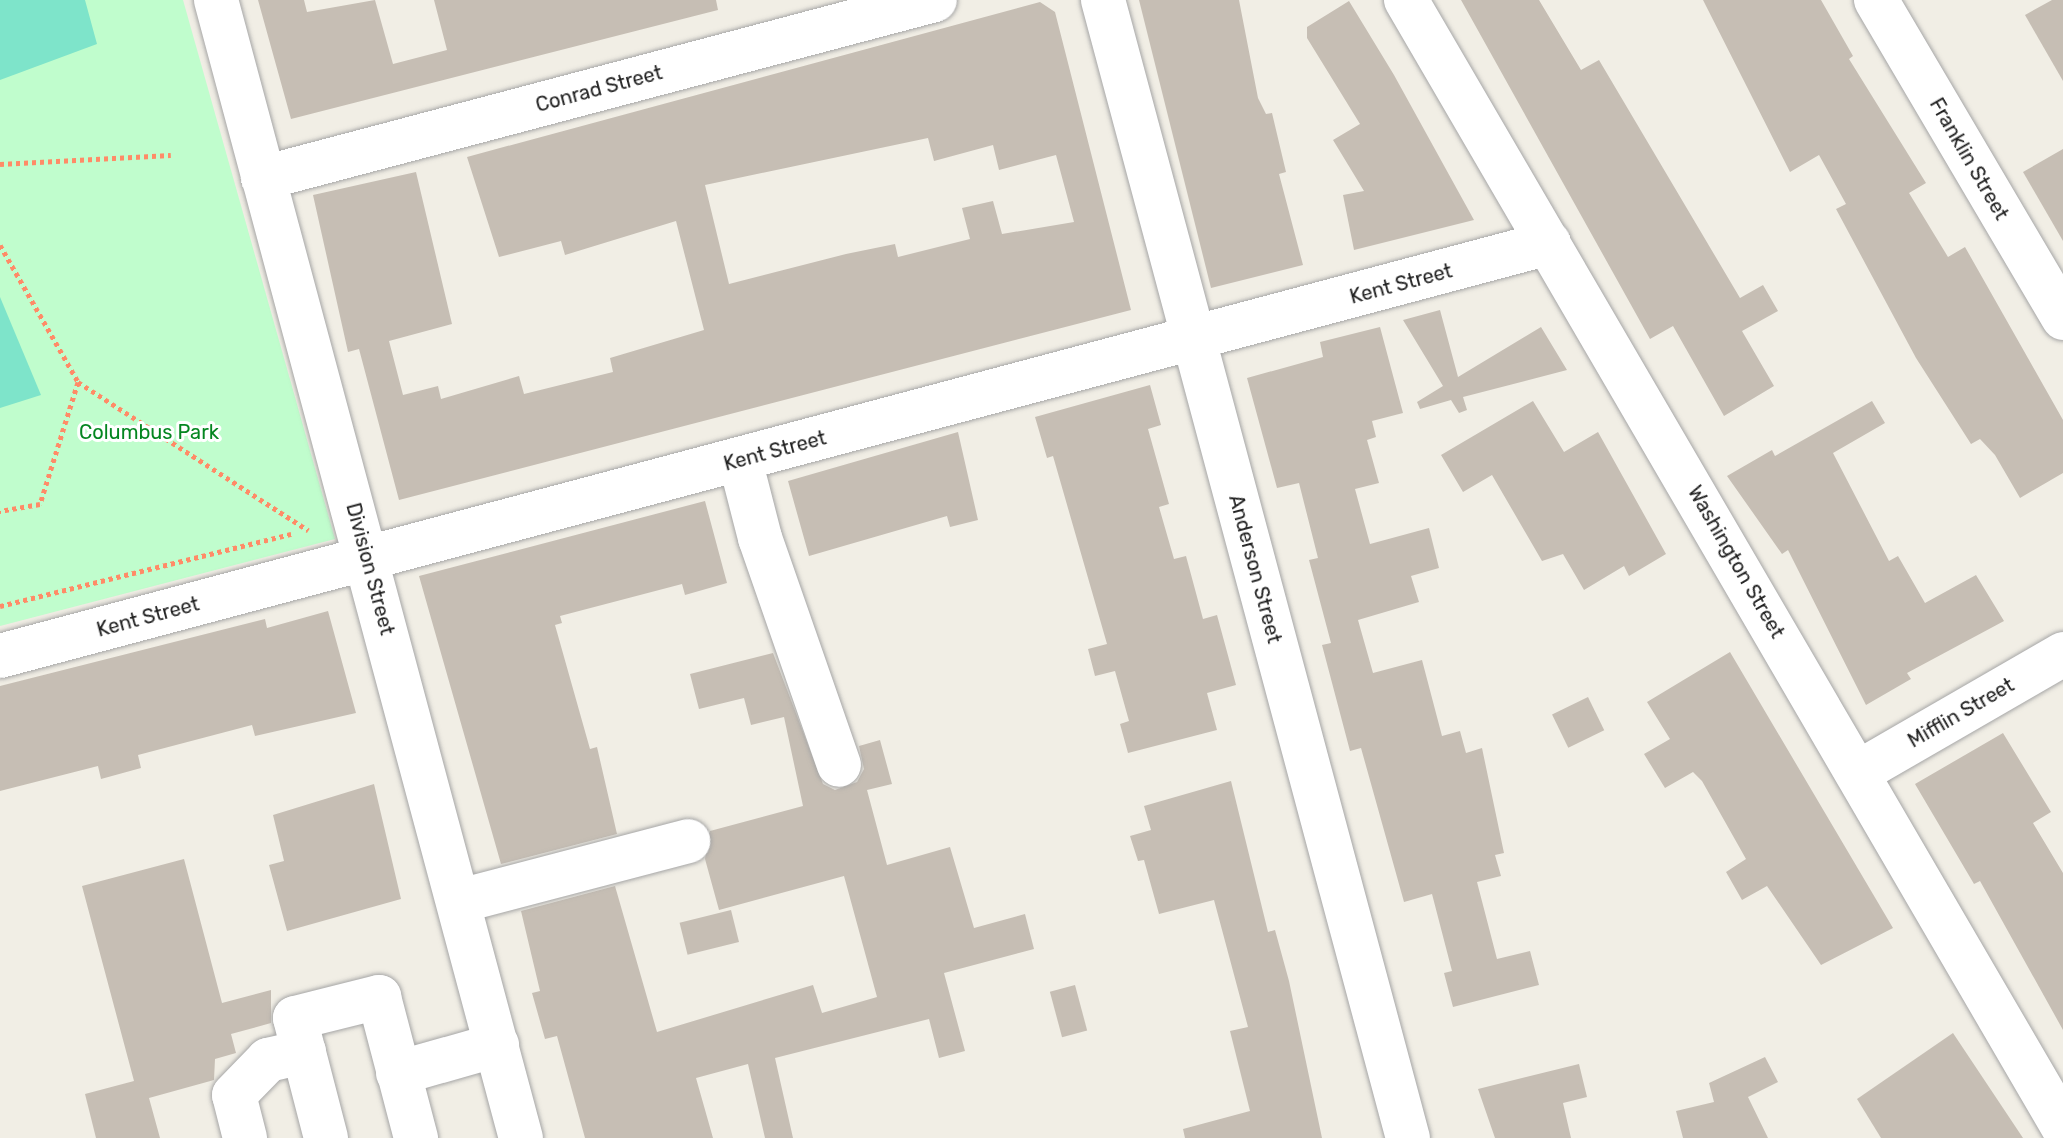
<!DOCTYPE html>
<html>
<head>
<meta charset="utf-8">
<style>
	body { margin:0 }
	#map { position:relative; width:2063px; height:1138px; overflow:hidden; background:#f1eee5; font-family:Rubik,sans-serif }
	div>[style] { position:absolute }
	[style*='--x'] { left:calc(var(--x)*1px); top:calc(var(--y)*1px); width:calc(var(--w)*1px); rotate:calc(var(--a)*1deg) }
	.park>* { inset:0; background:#c0fdcd }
	.pitch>* { inset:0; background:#7ee4ca }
	.building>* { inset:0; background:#c6beb4; transform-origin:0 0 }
	.path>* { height:5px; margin-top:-2.5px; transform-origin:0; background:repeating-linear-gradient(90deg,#ff8b67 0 4px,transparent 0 8px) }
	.roads { filter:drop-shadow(0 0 2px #a6a6a6) drop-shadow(0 0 2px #a6a6a6) }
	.minor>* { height:44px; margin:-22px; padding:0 22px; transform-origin:22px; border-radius:22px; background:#fff }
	span { translate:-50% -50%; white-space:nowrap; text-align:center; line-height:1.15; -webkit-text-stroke:6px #fff; paint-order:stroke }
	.street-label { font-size:20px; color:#1f1f1f }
	.park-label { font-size:20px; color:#048620 }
</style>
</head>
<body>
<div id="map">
	<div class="park">
		<div style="clip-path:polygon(0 0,183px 0,335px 539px,0 626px)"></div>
	</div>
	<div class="pitch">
		<div style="clip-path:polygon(0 0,85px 0,97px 44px,0 80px)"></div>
		<div style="clip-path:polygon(0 297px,41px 395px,0 408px)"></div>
	</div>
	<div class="building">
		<div style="clip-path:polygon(258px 0,304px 0,307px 12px,375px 0,393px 64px,447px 50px,434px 0,716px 0,718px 10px,291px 119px)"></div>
		<div style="clip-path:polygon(1139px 0,1239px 0,1258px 98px,1266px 114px,1272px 113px,1286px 172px,1279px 174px,1303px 265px,1211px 288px)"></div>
		<div style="clip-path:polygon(1461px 0,1539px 0,1581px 70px,1599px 60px,1740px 298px,1763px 285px,1778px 311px,1742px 331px,1774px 386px,1724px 416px,1673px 326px,1650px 339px)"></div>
		<div style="clip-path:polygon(1703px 0,1821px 0,1853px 56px,1849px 59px,1926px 183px,1909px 193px,1948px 257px,1965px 247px,2063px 420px,2063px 473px,2020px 498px,1995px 455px,1980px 439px,1971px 444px,1916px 358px,1836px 209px,1846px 204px,1819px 155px,1790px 172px)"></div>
		<div style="clip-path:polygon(2052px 0,2063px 0,2063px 81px,2025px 15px)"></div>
		<div style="clip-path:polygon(1349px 1px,1394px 75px,1474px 220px,1354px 250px,1343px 195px,1364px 191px,1333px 140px,1360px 124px,1307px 38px,1307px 27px)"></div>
		<div style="clip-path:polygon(evenodd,1040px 2px,1055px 12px,1131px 310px,399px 500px,359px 349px,348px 352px,313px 195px,416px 172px,452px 324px,389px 341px,403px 395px,438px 386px,441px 399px,519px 376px,524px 394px,613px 372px,610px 358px,704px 330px,676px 221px,565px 255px,561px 241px,499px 257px,467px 157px,1040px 2px,928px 138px,934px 161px,993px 145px,999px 170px,1056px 155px,1074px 222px,1002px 234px,993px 201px,962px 208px,970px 239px,898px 257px,895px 244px,846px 254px,729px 284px,705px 185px,928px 138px)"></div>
		<div style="clip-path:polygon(2063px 149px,2063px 241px,2023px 172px)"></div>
		<div style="clip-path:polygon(1440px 310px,1458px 377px,1541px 327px,1567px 370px,1463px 397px,1467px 410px,1459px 413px,1451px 400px,1420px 409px,1417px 402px,1443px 386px,1403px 320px)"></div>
		<div style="clip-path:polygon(1380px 327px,1403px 413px,1372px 421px,1376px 437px,1367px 440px,1379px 483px,1355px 489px,1370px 544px,1429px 528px,1439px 568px,1411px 576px,1419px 602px,1358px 620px,1373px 673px,1422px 660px,1442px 736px,1460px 731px,1466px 753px,1482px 748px,1504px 853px,1495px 855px,1501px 876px,1477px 882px,1497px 959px,1530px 951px,1539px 985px,1453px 1007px,1444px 973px,1452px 971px,1432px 894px,1404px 902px,1361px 748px,1350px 751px,1322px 645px,1331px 643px,1309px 560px,1318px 558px,1299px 483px,1277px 488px,1247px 378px,1323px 357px,1320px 342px)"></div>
		<div style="clip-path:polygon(1150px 385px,1161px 425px,1148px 429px,1169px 504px,1159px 507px,1174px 559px,1186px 556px,1203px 619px,1217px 615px,1236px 685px,1207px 693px,1217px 730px,1128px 753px,1120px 724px,1129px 721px,1115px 671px,1095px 676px,1088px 649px,1107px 644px,1053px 456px,1047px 458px,1035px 417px)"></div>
		<div style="clip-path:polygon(1533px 401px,1564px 452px,1598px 432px,1666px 554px,1629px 576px,1624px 566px,1584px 590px,1563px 554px,1542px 561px,1492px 475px,1463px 492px,1441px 455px)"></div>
		<div style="clip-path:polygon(1872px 401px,1885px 423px,1833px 453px,1889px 561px,1898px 556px,1925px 603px,1976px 575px,2004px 621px,1907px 673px,1911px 679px,1866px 705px,1788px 550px,1782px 554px,1727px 476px,1772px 450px,1775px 456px)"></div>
		<div style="clip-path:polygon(958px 432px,978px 520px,950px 527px,947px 516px,809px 556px,788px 481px)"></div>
		<div style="clip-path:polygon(705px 501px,727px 583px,685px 595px,682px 584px,560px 616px,562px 623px,555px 625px,590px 749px,597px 747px,617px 834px,501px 864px,419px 576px)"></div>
		<div style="clip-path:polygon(328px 611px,356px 713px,255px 736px,252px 725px,138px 755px,141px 768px,101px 779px,98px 766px,0 791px,0 686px,265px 619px,267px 628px)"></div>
		<div style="clip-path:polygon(1730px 652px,1893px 928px,1821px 965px,1767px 886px,1742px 900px,1726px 872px,1746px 859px,1702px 781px,1693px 772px,1665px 788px,1644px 754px,1670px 739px,1647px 702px)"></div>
		<div style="clip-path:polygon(773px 653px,823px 784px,835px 790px,857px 782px,864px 769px,859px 746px,880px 740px,892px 784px,867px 790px,887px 865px,950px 847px,974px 928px,1025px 914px,1034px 949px,944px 973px,965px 1051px,939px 1058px,929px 1019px,775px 1058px,793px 1138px,765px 1138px,748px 1064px,696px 1078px,713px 1138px,585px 1138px,557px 1036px,545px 1039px,532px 993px,540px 991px,521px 911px,615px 886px,657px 1032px,813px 985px,822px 1013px,877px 997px,844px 876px,719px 910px,705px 859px,710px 831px,803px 806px,784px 717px,751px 725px,744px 698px,699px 709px,690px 674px)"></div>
		<div style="left:1588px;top:697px;width:37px;height:40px;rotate:64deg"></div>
		<div style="clip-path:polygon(2003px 733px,2051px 812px,2033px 823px,2063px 873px,2063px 1030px,1980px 881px,1974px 884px,1915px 784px)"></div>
		<div style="clip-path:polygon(1231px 781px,1268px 932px,1275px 930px,1289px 981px,1322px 1138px,1185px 1138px,1183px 1129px,1250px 1111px,1230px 1031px,1248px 1027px,1214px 900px,1159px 914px,1144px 860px,1138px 861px,1130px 836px,1151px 830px,1144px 806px)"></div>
		<div style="clip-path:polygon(374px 784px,401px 899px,287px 931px,269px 865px,284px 861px,273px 815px)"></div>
		<div style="clip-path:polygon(184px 859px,222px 1003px,271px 990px,271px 1023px,231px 1034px,236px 1053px,215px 1059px,214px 1080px,149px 1098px,160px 1138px,96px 1138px,85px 1094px,134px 1081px,82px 886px)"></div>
		<div style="left:731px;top:910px;width:33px;height:53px;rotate:76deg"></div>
		<div style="left:1075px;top:985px;width:47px;height:26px;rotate:75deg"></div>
		<div style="clip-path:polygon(1953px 1033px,2023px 1138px,1881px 1138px,1857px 1099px)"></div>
		<div style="clip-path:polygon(1765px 1057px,1778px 1082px,1748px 1097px,1768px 1138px,1683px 1138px,1676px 1111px,1714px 1102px,1709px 1083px)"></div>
		<div style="clip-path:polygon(1579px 1064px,1587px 1097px,1563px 1103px,1571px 1138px,1495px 1138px,1478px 1089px)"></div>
	</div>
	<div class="path">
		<div style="--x:0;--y:164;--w:171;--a:-3"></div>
		<div style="--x:0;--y:245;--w:158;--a:60.3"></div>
		<div style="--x:78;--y:382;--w:128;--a:107.3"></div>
		<div style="--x:40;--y:504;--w:41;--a:170.1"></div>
		<div style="--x:78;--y:382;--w:274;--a:32.8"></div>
		<div style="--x:0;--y:606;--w:300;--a:-13.9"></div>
	</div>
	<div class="roads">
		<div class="minor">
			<div style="--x:216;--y:0;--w:1178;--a:75"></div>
			<div style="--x:1103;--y:0;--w:1178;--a:75"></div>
			<div style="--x:1406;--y:0;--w:1305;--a:59.76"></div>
			<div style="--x:1876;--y:0;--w:369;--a:59.5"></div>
			<div style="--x:263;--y:178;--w:695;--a:-14.84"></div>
			<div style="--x:740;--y:460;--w:81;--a:75.6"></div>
			<div style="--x:760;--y:538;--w:240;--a:70.8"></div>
			<div style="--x:0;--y:656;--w:1603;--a:-14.93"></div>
			<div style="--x:1859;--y:772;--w:236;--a:-30"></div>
			<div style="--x:460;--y:901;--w:236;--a:-14.7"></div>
			<div style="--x:398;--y:1073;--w:103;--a:-15.8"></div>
			<div style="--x:245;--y:1138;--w:44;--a:-104.3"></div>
			<div style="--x:234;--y:1095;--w:49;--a:-45.8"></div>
			<div style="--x:268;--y:1060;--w:37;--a:-13"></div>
			<div style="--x:326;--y:1138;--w:124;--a:-104.5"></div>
			<div style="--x:295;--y:1018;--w:87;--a:-14"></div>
			<div style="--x:379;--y:997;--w:146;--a:75.3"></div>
		</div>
	</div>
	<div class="street-label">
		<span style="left:599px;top:89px;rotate:-15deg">Conrad Street</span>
		<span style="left:1969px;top:159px;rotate:60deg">Franklin Street</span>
		<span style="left:1401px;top:284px;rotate:-15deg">Kent Street</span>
		<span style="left:775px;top:451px;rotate:-15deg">Kent Street</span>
		<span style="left:1736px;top:562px;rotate:60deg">Washington Street</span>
		<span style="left:370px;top:569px;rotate:75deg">Division Street</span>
		<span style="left:1255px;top:569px;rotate:75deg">Anderson Street</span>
		<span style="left:148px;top:617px;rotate:-15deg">Kent Street</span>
		<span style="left:1961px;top:713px;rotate:-30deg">Mifflin Street</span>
	</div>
	<div class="park-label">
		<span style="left:149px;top:432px">Columbus Park</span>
	</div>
</div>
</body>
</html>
